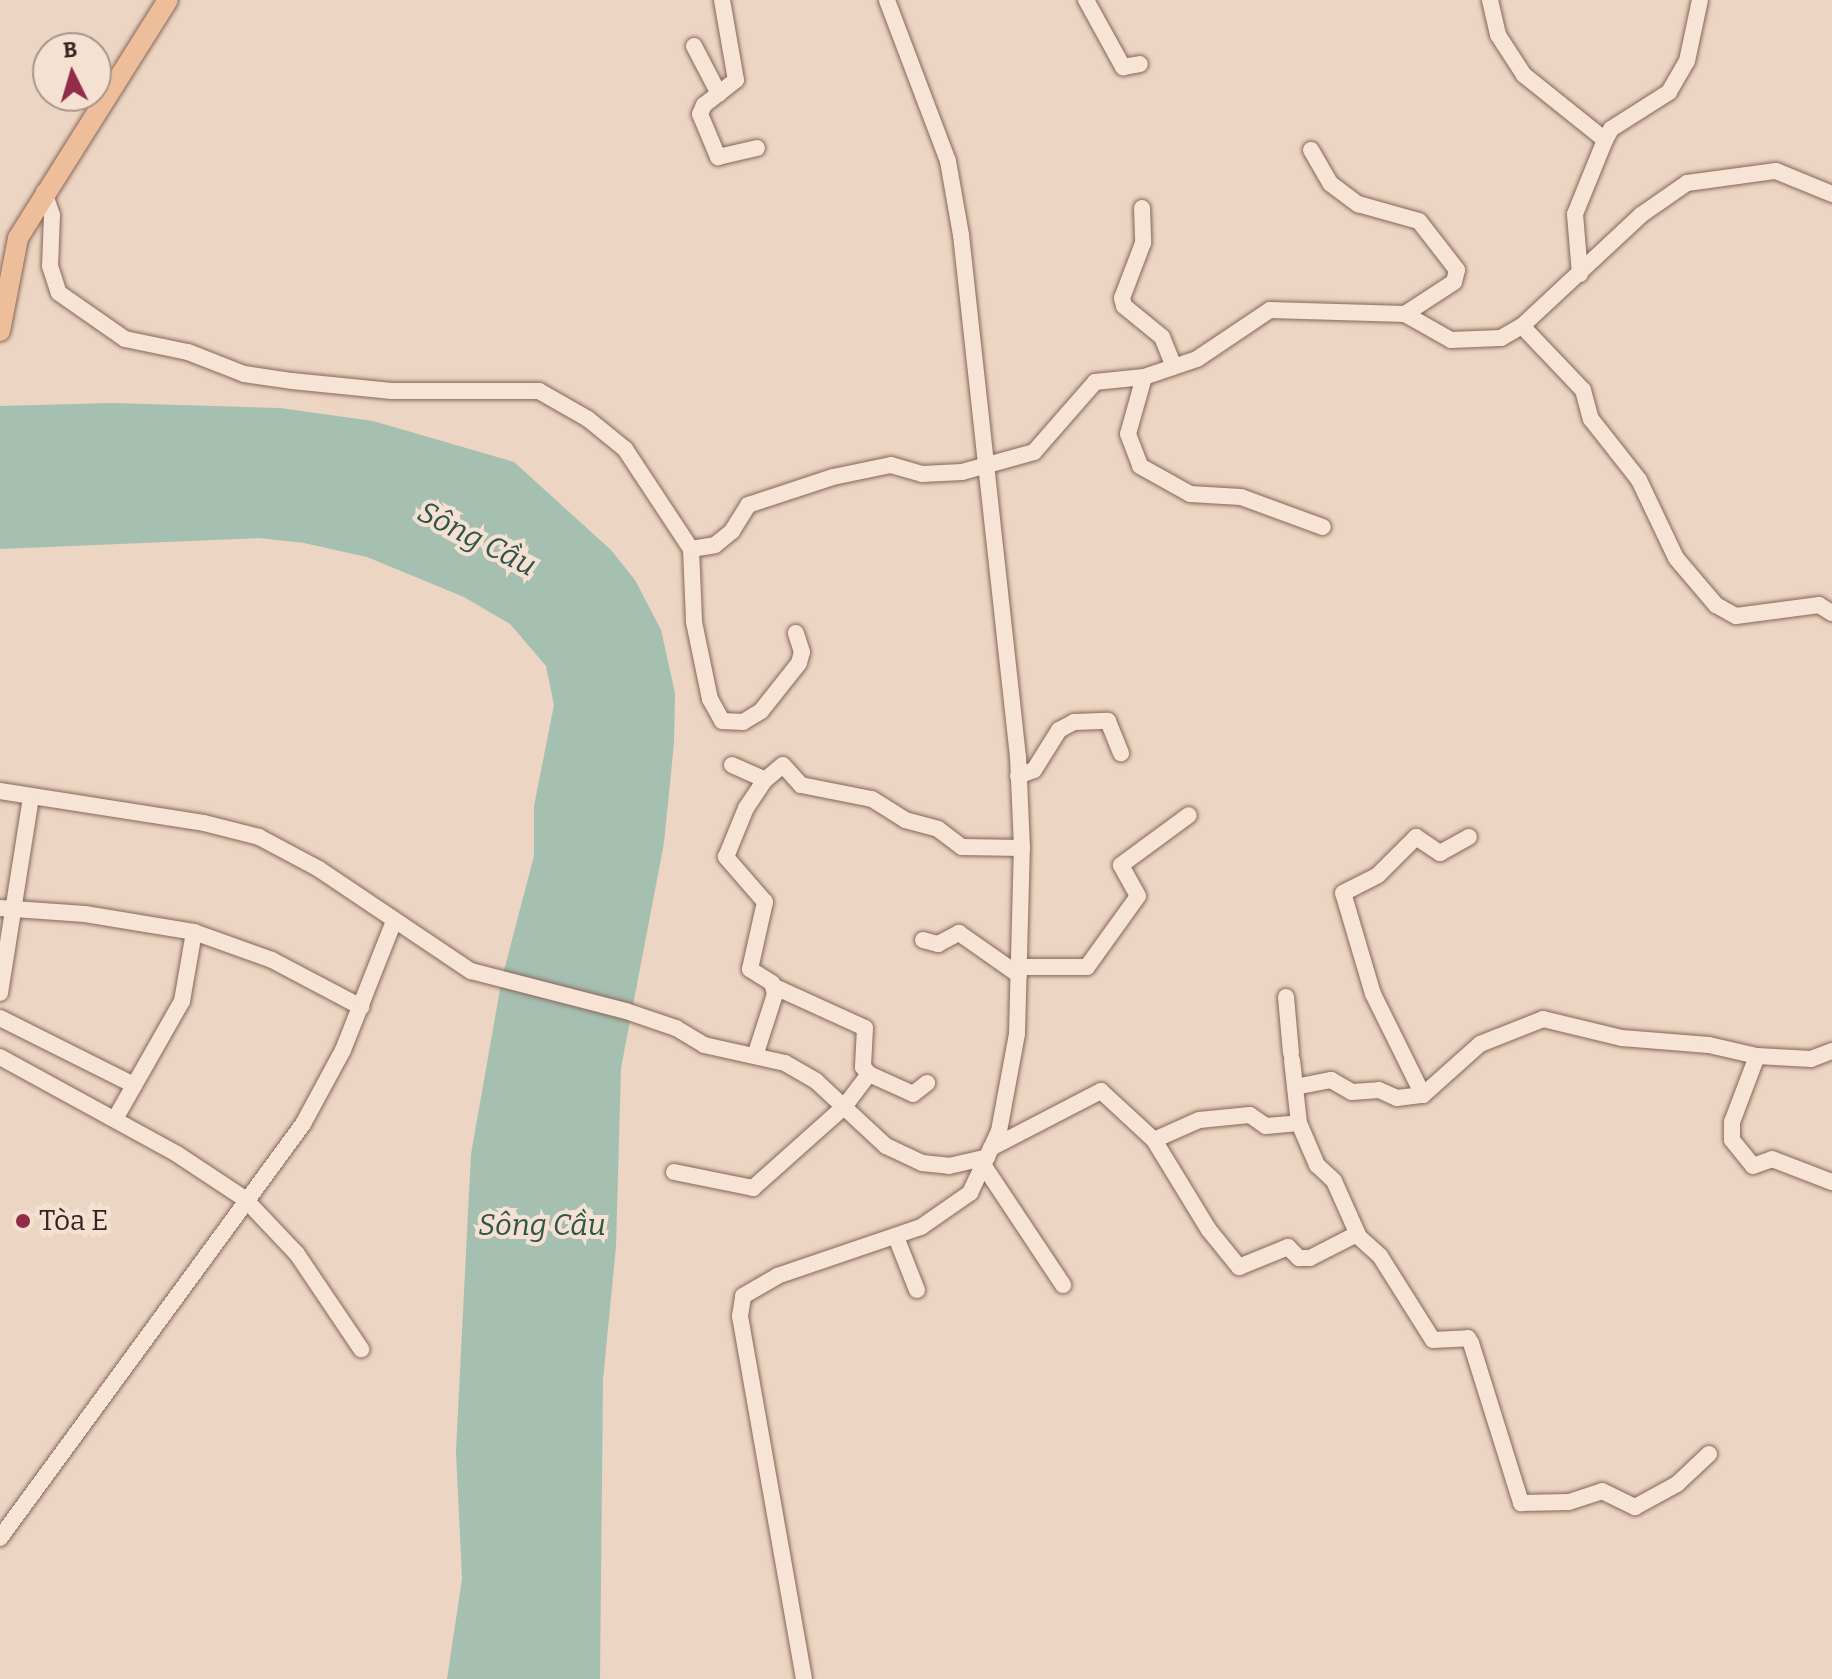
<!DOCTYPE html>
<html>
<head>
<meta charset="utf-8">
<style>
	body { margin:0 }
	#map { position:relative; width:1832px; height:1679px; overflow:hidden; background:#ecd5c2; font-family:Bitter,serif }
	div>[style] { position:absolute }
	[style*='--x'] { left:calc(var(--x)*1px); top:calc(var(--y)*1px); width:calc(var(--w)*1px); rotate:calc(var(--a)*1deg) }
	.water>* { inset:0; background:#a5bfb0 }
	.roads { filter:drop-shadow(0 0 2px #85665a) drop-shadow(0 0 2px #85665a) }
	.minor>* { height:16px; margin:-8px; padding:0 8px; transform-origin:8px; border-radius:8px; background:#f7e4d5 }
	.major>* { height:20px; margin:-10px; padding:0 10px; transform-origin:10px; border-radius:10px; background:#eebe9b }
	.dots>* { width:22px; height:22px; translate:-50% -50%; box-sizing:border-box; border:4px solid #f4e1d2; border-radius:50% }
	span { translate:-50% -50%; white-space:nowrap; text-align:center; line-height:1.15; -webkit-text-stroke:8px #f4e1d2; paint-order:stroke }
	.poi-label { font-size:28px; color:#36231e }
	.left { translate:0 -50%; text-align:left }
	.water-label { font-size:30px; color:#2e5548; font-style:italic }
	.north { position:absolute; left:32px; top:32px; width:80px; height:80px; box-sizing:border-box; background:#f4e1d2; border:2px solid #a8958a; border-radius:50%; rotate:355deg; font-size:22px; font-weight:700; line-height:32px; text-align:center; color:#36231e }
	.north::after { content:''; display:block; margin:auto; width:28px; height:36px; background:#922c48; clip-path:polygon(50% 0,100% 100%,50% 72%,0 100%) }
</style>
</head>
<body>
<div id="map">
	<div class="water">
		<div style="clip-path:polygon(112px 403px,280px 408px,373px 421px,514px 462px,611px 550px,635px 580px,661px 630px,675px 693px,674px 743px,664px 843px,621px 1068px,616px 1246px,603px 1380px,600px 1679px,447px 1679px,462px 1579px,456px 1451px,471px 1154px,502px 978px,534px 856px,534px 806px,554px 705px,546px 666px,510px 624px,464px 597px,367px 557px,304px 543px,259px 538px,0 549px,0 406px)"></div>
	</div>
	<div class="roads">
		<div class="minor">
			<div style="--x:722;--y:0;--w:81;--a:80.1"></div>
			<div style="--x:736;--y:80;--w:41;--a:142"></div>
			<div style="--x:704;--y:105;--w:10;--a:114"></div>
			<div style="--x:700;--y:114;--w:47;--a:67.3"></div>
			<div style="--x:718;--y:157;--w:40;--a:-13"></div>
			<div style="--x:1086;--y:0;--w:77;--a:61.1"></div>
			<div style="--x:1123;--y:67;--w:17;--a:-10"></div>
			<div style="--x:1490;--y:0;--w:36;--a:77"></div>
			<div style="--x:1498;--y:35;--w:48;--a:57"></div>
			<div style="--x:1524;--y:75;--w:104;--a:38.7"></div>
			<div style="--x:694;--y:46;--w:54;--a:62.5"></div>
			<div style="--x:1311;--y:150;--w:39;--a:60"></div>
			<div style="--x:1331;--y:184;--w:34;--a:37"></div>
			<div style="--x:1358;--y:204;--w:63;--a:15.6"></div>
			<div style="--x:1419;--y:221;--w:62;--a:52.2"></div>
			<div style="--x:1457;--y:270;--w:12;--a:104"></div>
			<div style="--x:1454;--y:282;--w:59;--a:146.9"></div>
			<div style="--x:44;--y:192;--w:24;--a:71"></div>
			<div style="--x:52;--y:215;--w:51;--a:92.2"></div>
			<div style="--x:50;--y:266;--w:28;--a:72"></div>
			<div style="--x:59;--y:293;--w:80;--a:34.9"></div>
			<div style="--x:125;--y:339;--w:64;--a:11.7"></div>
			<div style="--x:188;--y:352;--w:60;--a:21.4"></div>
			<div style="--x:244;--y:374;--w:49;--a:8.3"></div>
			<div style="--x:292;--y:381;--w:100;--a:5.7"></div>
			<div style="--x:392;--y:391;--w:147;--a:0"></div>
			<div style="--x:539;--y:391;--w:56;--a:29.7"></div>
			<div style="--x:588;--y:419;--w:48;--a:39"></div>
			<div style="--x:625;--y:449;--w:120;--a:56.6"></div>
			<div style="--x:691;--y:549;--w:73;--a:87.6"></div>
			<div style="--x:694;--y:622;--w:79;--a:78.3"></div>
			<div style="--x:710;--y:699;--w:25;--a:61"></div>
			<div style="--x:722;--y:721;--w:21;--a:3"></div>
			<div style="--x:743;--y:722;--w:21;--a:-31"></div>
			<div style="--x:761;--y:711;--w:61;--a:-51.6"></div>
			<div style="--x:799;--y:663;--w:11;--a:-75"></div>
			<div style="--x:802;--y:652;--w:20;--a:-108"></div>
			<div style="--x:1142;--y:208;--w:35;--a:88"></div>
			<div style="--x:1143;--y:243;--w:59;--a:110.9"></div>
			<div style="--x:1122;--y:298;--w:8;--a:76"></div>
			<div style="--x:1124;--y:306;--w:49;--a:39.2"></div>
			<div style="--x:1162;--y:337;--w:32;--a:68"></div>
			<div style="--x:1580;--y:274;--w:60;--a:-94.8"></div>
			<div style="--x:1575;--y:214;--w:80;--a:-67.9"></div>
			<div style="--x:1605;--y:140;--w:13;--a:-61"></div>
			<div style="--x:1611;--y:129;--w:69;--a:-32.5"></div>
			<div style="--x:1669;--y:92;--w:36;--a:-60"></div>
			<div style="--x:1687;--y:61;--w:62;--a:-78"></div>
			<div style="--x:1522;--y:326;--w:88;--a:46.4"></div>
			<div style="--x:1583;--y:390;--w:30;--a:75"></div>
			<div style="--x:1591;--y:419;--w:78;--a:51.8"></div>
			<div style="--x:1639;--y:480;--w:86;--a:64.6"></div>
			<div style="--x:1676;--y:558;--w:62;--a:49.6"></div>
			<div style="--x:1716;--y:605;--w:23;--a:29"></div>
			<div style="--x:1736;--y:616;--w:84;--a:-7.5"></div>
			<div style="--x:1819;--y:605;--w:15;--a:32"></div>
			<div style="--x:1144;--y:377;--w:59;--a:105.7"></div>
			<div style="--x:1128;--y:434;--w:34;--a:69"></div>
			<div style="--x:1140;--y:466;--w:57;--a:29.2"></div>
			<div style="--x:1190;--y:494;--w:51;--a:3.4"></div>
			<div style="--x:1241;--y:497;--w:87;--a:20.1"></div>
			<div style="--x:691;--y:549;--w:24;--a:-9"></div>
			<div style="--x:715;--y:545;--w:22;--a:-39"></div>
			<div style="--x:732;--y:531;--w:31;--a:-58"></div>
			<div style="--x:748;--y:505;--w:89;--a:-18.2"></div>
			<div style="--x:833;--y:477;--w:59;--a:-11.7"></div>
			<div style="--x:891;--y:465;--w:32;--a:16"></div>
			<div style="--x:922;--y:474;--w:40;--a:-2.9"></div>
			<div style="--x:962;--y:472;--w:75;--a:-15.5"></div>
			<div style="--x:1034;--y:452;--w:93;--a:-48.9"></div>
			<div style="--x:1095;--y:382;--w:49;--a:-5.8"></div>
			<div style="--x:1144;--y:377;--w:56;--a:-18.8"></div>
			<div style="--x:1197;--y:359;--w:88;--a:-33.9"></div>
			<div style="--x:1270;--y:310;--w:135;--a:1.7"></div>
			<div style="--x:1405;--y:314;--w:53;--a:29.5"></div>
			<div style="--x:1451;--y:340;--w:50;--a:-2.3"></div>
			<div style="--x:1501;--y:338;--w:24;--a:-30"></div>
			<div style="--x:1522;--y:326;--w:163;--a:-43"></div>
			<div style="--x:1641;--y:215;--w:56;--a:-34.8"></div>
			<div style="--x:1687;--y:183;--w:90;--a:-7.7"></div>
			<div style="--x:1776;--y:171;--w:61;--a:22.3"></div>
			<div style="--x:732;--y:765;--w:36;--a:24"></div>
			<div style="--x:765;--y:780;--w:23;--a:-40"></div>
			<div style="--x:783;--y:765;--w:27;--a:48"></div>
			<div style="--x:801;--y:785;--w:72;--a:11.2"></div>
			<div style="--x:872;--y:799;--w:39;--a:32"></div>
			<div style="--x:905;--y:820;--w:34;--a:15"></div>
			<div style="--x:938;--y:829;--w:30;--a:37"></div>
			<div style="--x:962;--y:847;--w:60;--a:1"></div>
			<div style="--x:1018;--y:776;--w:17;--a:-21"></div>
			<div style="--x:1034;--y:770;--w:47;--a:-58"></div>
			<div style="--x:1059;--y:730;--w:17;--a:-28"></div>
			<div style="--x:1074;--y:722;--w:34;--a:-2"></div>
			<div style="--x:1108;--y:721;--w:35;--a:68"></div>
			<div style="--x:0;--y:791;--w:206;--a:8.9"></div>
			<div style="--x:204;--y:823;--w:57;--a:14.3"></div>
			<div style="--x:259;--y:837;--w:68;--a:28.1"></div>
			<div style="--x:319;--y:869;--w:183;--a:33.9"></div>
			<div style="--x:471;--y:971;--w:160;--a:14.5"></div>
			<div style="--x:626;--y:1011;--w:53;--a:18.8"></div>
			<div style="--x:676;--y:1028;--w:33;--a:31"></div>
			<div style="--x:704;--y:1045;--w:83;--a:12.5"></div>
			<div style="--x:785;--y:1063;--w:36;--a:30"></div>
			<div style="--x:816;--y:1081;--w:96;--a:42.9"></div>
			<div style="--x:886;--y:1146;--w:40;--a:25"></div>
			<div style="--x:922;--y:1163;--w:27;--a:6"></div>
			<div style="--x:949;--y:1166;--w:39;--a:-13"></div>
			<div style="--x:0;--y:908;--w:85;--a:4"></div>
			<div style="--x:85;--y:914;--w:110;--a:9.4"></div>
			<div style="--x:194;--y:932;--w:83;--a:19.7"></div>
			<div style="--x:272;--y:960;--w:101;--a:27.8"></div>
			<div style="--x:923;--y:940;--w:16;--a:15"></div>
			<div style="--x:938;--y:944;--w:24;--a:-28"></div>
			<div style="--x:959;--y:933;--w:73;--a:35"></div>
			<div style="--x:1019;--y:967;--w:68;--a:0"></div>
			<div style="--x:1087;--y:967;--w:87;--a:-54.3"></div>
			<div style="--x:1138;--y:896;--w:35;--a:-119"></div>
			<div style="--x:1121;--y:865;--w:84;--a:-36.3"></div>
			<div style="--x:775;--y:987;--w:99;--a:24.5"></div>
			<div style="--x:865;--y:1028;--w:39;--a:93"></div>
			<div style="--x:863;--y:1067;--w:9;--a:49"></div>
			<div style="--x:869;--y:1074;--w:48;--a:24.4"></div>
			<div style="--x:913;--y:1094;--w:18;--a:-38"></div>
			<div style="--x:0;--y:993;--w:198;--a:-81"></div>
			<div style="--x:1286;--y:997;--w:56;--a:84.9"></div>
			<div style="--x:0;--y:1018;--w:150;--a:26.6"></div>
			<div style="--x:755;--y:1056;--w:65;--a:-72.1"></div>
			<div style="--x:775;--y:994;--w:11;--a:-105"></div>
			<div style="--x:772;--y:983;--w:26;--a:-148"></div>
			<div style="--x:750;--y:969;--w:69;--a:-77.4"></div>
			<div style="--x:765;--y:902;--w:60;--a:-130.9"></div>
			<div style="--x:726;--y:857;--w:53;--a:-67.8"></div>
			<div style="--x:746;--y:808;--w:34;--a:-56"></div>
			<div style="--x:1757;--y:1056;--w:71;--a:110.7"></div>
			<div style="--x:1732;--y:1122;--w:18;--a:90"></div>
			<div style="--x:1732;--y:1140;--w:33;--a:51"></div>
			<div style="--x:1753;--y:1166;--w:20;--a:-20"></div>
			<div style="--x:1772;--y:1159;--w:64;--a:21"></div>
			<div style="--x:0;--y:1057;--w:202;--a:28.7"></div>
			<div style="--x:177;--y:1154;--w:82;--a:33.5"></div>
			<div style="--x:245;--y:1199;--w:76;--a:46.6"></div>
			<div style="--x:297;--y:1254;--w:115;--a:56"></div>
			<div style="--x:1292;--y:1060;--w:63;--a:83.7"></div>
			<div style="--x:1299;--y:1123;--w:46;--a:66.8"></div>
			<div style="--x:1317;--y:1165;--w:23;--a:43"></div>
			<div style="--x:1334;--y:1181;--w:61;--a:65.9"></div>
			<div style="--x:1359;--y:1237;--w:28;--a:42"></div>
			<div style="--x:1380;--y:1256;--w:99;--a:57.8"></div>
			<div style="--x:1433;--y:1340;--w:35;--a:-3"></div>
			<div style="--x:1468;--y:1338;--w:6;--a:59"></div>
			<div style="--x:1471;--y:1343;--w:168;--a:72.6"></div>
			<div style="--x:1521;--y:1503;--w:48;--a:-1.2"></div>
			<div style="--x:1569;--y:1502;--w:35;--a:-18"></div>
			<div style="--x:1602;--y:1491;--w:37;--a:26"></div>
			<div style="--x:1635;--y:1507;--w:48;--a:-28.7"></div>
			<div style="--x:1677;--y:1484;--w:44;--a:-43.2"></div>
			<div style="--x:1295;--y:1087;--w:37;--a:-11"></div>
			<div style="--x:1331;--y:1080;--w:24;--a:30"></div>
			<div style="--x:1352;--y:1092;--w:27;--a:-4"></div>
			<div style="--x:1379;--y:1090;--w:20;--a:24"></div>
			<div style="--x:1397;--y:1098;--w:26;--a:-7"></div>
			<div style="--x:1423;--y:1095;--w:76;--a:-41.8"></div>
			<div style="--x:1480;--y:1044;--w:68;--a:-21.6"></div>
			<div style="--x:1543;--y:1019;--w:81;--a:13.5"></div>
			<div style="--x:1622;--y:1038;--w:87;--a:4.6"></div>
			<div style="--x:1709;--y:1045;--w:49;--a:12.9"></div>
			<div style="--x:1757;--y:1056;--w:54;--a:3.2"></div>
			<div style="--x:1811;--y:1059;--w:22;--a:-21"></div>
			<div style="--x:1423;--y:1095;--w:113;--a:-116.3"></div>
			<div style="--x:1373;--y:994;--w:105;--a:-106.5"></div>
			<div style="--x:1343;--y:893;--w:39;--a:-27"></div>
			<div style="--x:1378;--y:875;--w:54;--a:-45"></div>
			<div style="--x:1416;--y:837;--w:29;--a:34"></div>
			<div style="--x:1440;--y:853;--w:33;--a:-29"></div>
			<div style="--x:115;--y:1119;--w:136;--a:-60.4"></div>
			<div style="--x:182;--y:1001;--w:70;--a:-80.1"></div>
			<div style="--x:1154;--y:1140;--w:49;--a:-24"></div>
			<div style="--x:1199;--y:1120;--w:51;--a:-5.6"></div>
			<div style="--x:1250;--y:1115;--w:19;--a:35"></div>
			<div style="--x:1266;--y:1126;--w:33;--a:-5"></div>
			<div style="--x:991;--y:1148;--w:124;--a:-27.4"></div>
			<div style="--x:1101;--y:1091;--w:72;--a:42.8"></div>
			<div style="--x:1154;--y:1140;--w:105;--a:58.6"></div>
			<div style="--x:1209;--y:1230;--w:48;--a:51"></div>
			<div style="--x:1239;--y:1267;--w:53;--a:-22.2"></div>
			<div style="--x:1288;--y:1247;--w:16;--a:45"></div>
			<div style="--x:1299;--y:1258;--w:11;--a:0"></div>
			<div style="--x:1310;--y:1258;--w:53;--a:-27.1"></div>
			<div style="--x:984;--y:1166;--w:143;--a:56.4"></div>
			<div style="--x:674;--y:1172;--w:81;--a:11.4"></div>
			<div style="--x:753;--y:1188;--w:122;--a:-41.7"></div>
			<div style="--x:844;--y:1107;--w:41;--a:-52.9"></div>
			<div style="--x:896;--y:1237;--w:57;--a:68.4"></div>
			<div style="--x:0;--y:1538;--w:513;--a:-53.8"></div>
			<div style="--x:303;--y:1124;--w:84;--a:-61.6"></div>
			<div style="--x:343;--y:1050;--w:139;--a:-68.4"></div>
			<div style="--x:804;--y:1679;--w:369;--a:-100"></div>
			<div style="--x:740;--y:1316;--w:20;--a:-81"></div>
			<div style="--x:743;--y:1296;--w:39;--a:-30"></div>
			<div style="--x:777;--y:1276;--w:152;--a:-18.8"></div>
			<div style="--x:921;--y:1227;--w:60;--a:-34.8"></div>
			<div style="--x:970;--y:1193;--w:68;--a:-64.9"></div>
			<div style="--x:999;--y:1131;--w:99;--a:-79.5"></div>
			<div style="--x:1017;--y:1034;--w:186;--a:-88.5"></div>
			<div style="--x:1022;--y:848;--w:91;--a:-92.5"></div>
			<div style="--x:1018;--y:757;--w:525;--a:-96.23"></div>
			<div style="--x:961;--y:235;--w:75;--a:-100"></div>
			<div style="--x:948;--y:161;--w:172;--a:-110.8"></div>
		</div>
		<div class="major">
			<div style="--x:0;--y:331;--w:95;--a:-79"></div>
			<div style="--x:18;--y:238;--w:281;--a:-57.8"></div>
		</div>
	</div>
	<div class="dots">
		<div style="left:23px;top:1221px;background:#922c48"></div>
	</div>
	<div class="poi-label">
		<span class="left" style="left:39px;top:1221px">Tòa E</span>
	</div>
	<div class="water-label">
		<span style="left:477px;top:539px;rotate:27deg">Sông Cầu</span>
		<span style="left:542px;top:1225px">Sông Cầu</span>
	</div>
	<div class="north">B</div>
</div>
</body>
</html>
